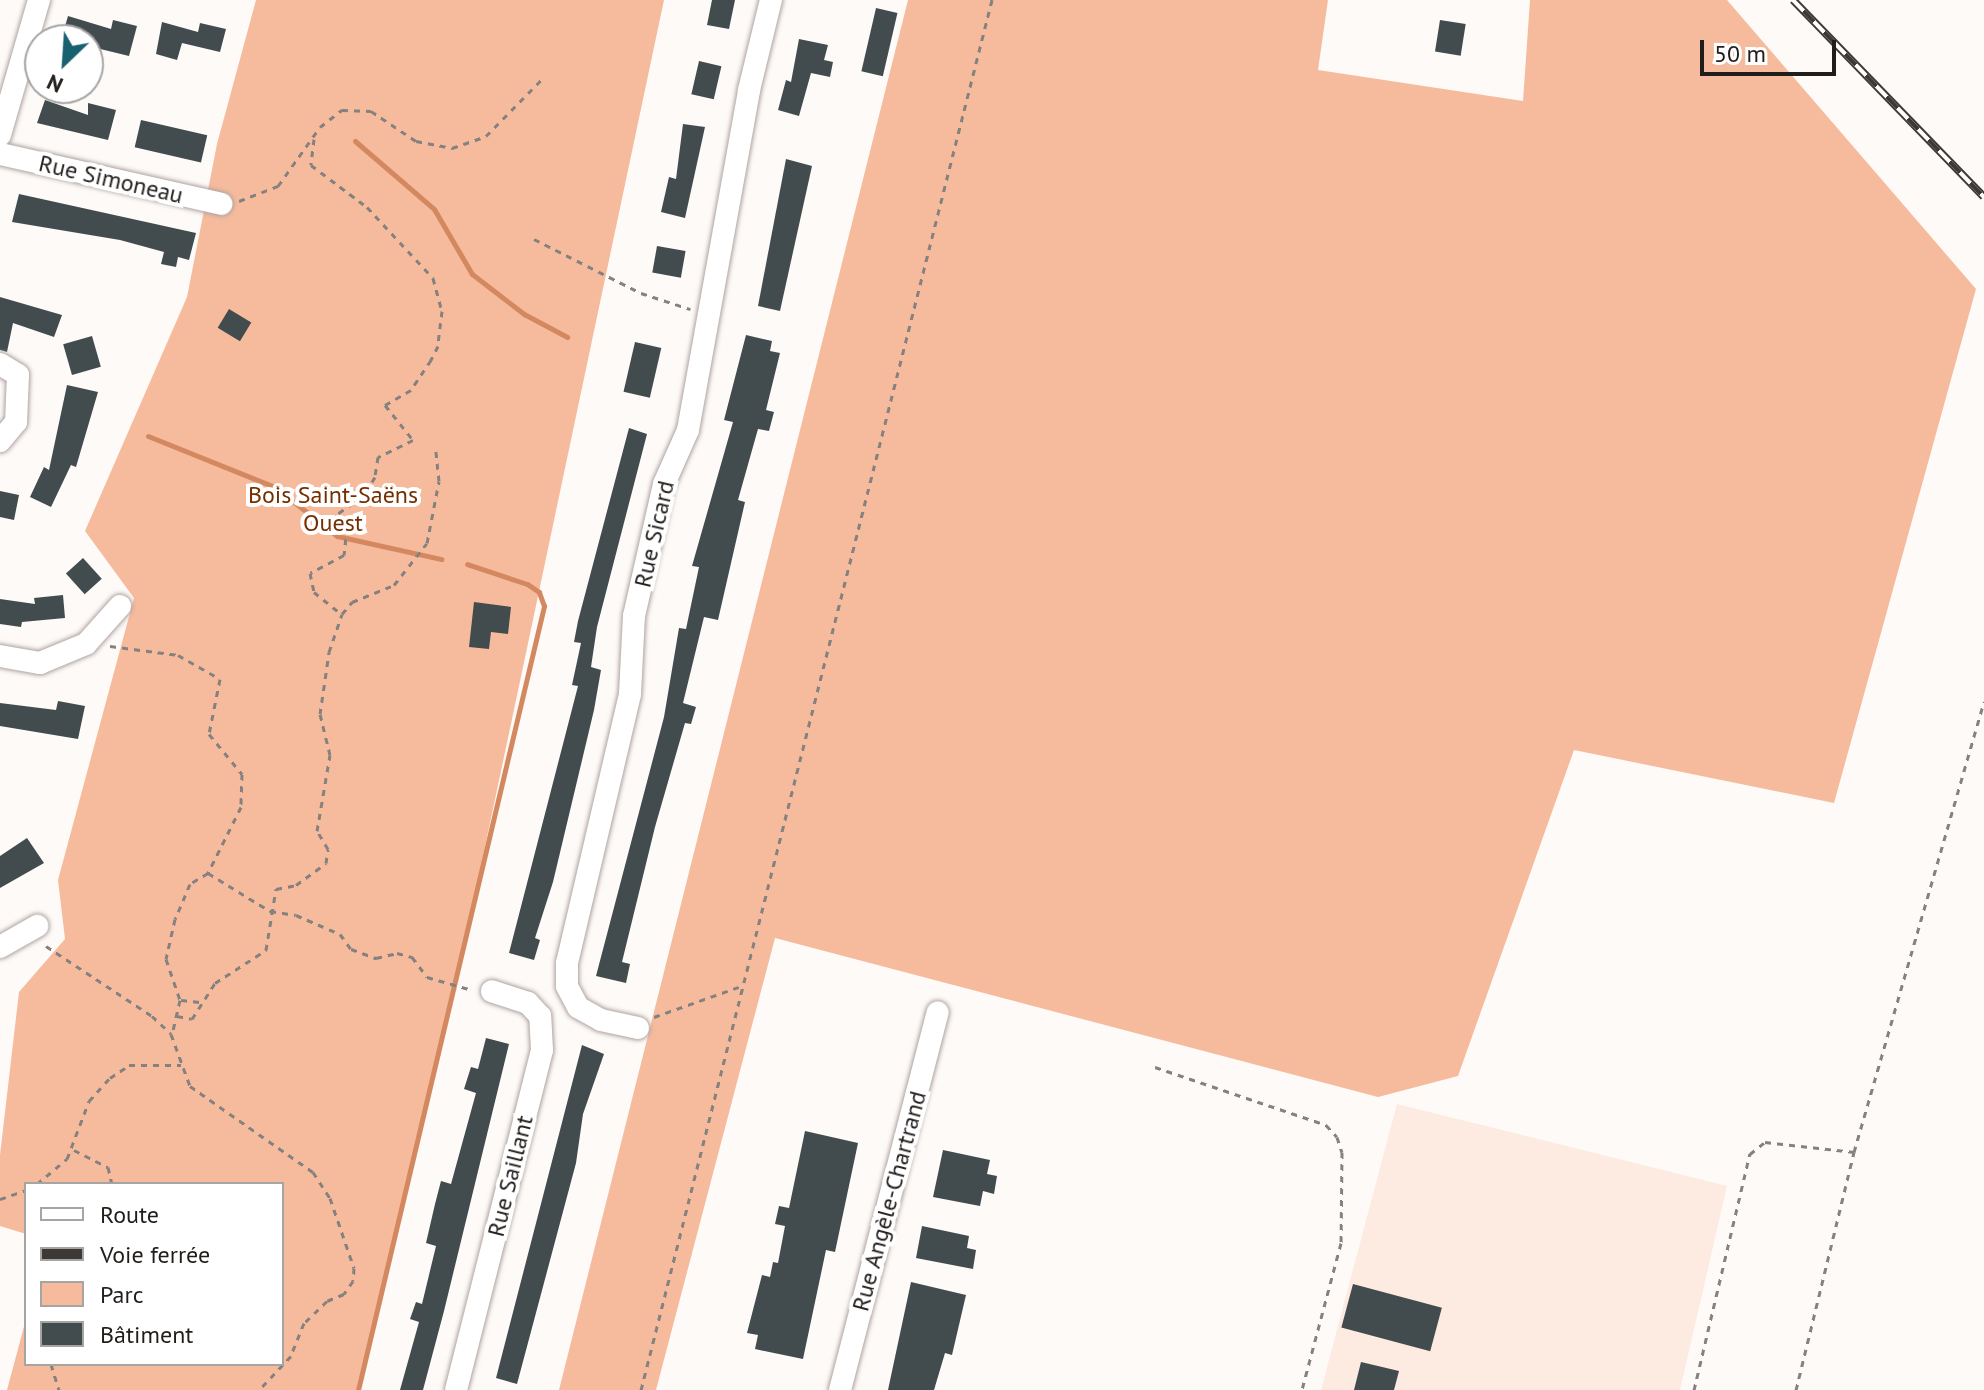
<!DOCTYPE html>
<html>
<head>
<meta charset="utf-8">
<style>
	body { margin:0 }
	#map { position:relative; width:1984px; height:1390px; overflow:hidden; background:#fefaf8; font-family:"PT Sans",sans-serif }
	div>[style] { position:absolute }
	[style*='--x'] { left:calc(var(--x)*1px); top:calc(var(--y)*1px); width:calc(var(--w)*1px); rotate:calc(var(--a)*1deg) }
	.built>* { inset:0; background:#fdeae1 }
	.green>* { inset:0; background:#f6bb9d }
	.stream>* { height:5px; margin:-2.5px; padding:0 2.5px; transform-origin:2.5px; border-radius:2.5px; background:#d38860 }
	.building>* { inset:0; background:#424c4e; transform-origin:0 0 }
	.path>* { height:3px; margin-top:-1.5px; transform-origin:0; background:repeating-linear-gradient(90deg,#85817f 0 6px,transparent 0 12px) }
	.roads { filter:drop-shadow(0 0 2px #aea49f) drop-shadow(0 0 2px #aea49f) }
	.minor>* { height:22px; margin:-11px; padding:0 11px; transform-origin:11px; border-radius:11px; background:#fff }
	.rail>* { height:8px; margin-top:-4px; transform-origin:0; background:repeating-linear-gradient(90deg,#fff 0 15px,#3d3937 0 30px); box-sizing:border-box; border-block:2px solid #3d3937 }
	span { translate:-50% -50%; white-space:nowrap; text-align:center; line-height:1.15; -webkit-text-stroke:8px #fff; paint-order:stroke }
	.street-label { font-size:24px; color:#211d1b }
	.park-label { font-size:24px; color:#732f00 }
	.legend { position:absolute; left:24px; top:1182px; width:260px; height:184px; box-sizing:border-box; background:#fff; border:2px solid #a6a5a4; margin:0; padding:10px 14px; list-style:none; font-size:24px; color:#211d1b }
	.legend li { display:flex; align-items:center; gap:16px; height:40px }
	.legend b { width:40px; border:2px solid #a6a5a4 }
	.north { position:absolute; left:24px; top:24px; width:80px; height:80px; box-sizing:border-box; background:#fff; border:2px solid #a6a5a4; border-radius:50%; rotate:205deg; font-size:22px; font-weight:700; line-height:32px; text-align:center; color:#211d1b }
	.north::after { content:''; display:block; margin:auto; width:28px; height:36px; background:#186270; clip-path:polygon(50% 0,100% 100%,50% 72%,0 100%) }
	.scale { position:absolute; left:1700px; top:40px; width:136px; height:36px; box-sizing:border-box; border:4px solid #211d1b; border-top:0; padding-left:10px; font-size:24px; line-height:28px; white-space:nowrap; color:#211d1b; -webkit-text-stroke:6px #fff; paint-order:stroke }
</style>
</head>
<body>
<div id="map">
	<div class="built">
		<div style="clip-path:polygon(1397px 1104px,1727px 1186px,1680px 1390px,1321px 1390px)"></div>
	</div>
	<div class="green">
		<div style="clip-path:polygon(256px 0,664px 0,460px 965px,358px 1390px,7px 1390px,26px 1319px,26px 1364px,282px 1364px,282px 1184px,26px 1184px,26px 1234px,0 1226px,0 1155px,19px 992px,65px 939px,58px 880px,134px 598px,85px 531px,187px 297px,217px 144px)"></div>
		<div style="clip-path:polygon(908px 0,1328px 0,1318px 70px,1523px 101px,1530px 0,1727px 0,1976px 289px,1834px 803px,1574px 750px,1458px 1076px,1378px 1097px,775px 938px,656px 1390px,559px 1390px)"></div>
	</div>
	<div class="stream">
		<div style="--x:355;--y:141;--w:104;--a:40.7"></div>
		<div style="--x:434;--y:209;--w:75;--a:59.7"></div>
		<div style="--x:472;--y:274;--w:66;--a:37.6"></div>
		<div style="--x:524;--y:314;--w:49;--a:28.1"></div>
		<div style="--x:148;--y:436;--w:137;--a:21.9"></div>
		<div style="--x:275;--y:487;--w:79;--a:38.3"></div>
		<div style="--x:337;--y:536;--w:107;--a:12.5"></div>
		<div style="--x:358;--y:1390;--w:806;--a:-76.65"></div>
		<div style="--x:544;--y:606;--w:15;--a:-110"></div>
		<div style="--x:539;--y:592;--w:14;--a:-146"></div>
		<div style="--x:527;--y:584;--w:63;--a:-161.6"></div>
	</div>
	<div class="building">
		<div style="clip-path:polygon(712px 0,735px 0,729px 29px,707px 25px)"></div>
		<div style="left:876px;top:8px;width:22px;height:65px;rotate:13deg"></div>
		<div style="clip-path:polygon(68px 16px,111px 29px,113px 20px,137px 26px,129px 56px,88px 46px,88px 40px,61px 40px)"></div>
		<div style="left:1440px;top:20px;width:26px;height:32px;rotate:9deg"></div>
		<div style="clip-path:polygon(162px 22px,198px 32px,200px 23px,226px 29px,220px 52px,182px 43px,177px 60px,156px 54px)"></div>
		<div style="clip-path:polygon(799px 39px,828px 45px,824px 60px,833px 62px,830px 77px,811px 73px,799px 116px,778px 110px,786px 80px,791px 82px)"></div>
		<div style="left:699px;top:61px;width:23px;height:34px;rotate:13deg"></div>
		<div style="clip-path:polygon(45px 100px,88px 115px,88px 103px,116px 110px,108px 140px,37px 123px)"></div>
		<div style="left:141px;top:120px;width:68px;height:28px;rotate:13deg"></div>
		<div style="clip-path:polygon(683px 124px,705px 127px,685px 218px,661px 212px,669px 177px,676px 179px)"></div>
		<div style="clip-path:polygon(786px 159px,812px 166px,780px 311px,758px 306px)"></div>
		<div style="clip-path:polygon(19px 194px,196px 233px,189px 260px,178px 257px,176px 267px,161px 264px,164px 252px,120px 240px,12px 222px)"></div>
		<div style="left:657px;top:246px;width:29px;height:27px;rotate:10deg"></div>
		<div style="clip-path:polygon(0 297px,62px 315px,54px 337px,13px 323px,7px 352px,0 350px)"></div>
		<div style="left:229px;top:309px;width:26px;height:22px;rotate:31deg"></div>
		<div style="clip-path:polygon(746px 335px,772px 341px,770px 351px,780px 353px,766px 410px,774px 412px,769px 431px,758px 429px,738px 500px,745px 502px,718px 620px,704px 617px,683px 703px,696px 707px,691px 724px,685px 723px,655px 827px,622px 962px,630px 964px,626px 983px,596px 976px,664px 717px,679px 628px,686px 629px,699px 567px,692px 566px,733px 422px,724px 420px)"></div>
		<div style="left:92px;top:336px;width:32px;height:30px;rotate:74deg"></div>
		<div style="left:635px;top:342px;width:27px;height:51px;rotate:13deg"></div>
		<div style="clip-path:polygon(67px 385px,98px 392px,76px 467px,71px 465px,51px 507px,30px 497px,44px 467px,49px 470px)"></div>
		<div style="clip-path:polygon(629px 428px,647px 434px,597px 627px,591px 667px,601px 670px,594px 710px,553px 882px,535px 938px,540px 940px,534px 960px,509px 953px,578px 686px,572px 685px,581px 643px,574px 642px,578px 621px)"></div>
		<div style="clip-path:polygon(0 491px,19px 495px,14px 520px,0 517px)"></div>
		<div style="left:83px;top:558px;width:28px;height:23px;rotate:48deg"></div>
		<div style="clip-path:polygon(63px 595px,65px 618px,22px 622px,21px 627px,0 624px,0 599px,35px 604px,34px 598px)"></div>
		<div style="clip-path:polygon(474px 602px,511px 607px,508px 634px,491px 632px,489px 649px,469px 647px)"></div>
		<div style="clip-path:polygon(58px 701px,85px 706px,78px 739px,0 726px,0 703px,56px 710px)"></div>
		<div style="clip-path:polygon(27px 838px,44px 863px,0 888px,0 856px)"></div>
		<div style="clip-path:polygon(486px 1038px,509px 1044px,444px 1311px,423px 1390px,400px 1390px,419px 1322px,410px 1319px,416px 1302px,422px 1304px,436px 1246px,426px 1243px,435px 1204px,441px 1181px,451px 1184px,476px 1093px,464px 1089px,471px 1067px,478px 1069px)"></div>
		<div style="clip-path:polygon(582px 1045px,604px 1054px,583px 1114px,576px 1163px,517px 1384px,496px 1378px)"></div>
		<div style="clip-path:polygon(805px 1131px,858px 1143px,835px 1252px,826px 1250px,803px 1359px,755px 1349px,758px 1335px,747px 1333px,762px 1275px,770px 1277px,773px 1262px,778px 1263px,785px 1226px,775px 1224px,779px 1206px,789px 1208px)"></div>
		<div style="clip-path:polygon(943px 1150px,990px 1160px,987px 1174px,997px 1176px,994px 1194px,983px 1191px,980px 1206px,933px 1197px)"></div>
		<div style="clip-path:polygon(922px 1226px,969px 1236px,967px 1248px,976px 1250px,973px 1269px,916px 1258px)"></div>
		<div style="clip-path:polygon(911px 1282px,966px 1295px,952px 1355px,945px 1353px,934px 1390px,888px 1390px)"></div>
		<div style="left:1353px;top:1284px;width:92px;height:45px;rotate:15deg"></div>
		<div style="clip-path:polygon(1361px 1362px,1399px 1371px,1394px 1390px,1354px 1390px)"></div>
	</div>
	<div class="path">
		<div style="--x:314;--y:139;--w:26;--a:97"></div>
		<div style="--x:311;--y:165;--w:70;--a:36.9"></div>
		<div style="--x:367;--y:207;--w:97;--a:47.1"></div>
		<div style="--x:433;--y:278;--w:34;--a:75"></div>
		<div style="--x:442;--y:311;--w:35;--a:97"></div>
		<div style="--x:438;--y:346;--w:16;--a:117"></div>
		<div style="--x:431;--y:360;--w:36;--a:124"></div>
		<div style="--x:411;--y:390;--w:30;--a:150"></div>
		<div style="--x:385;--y:405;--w:45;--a:51.3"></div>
		<div style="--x:413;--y:440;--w:39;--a:154"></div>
		<div style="--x:378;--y:457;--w:20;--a:99"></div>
		<div style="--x:375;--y:477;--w:22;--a:122"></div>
		<div style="--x:363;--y:496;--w:35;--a:145"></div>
		<div style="--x:334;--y:516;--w:17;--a:40"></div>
		<div style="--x:347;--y:527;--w:28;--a:96"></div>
		<div style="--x:344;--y:555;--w:38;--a:152"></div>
		<div style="--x:310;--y:573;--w:19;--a:78"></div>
		<div style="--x:314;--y:592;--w:35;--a:39"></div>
		<div style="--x:239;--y:201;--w:42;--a:-21"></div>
		<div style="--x:278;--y:186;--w:72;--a:-54.6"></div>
		<div style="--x:320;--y:127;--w:28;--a:-38"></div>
		<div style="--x:342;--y:110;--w:29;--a:2"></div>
		<div style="--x:371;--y:111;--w:54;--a:33.7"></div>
		<div style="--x:416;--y:141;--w:37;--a:11"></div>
		<div style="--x:452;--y:148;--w:36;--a:-19"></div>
		<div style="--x:486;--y:136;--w:80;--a:-45.5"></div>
		<div style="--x:534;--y:239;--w:120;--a:26.8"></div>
		<div style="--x:641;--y:293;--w:52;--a:18.1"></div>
		<div style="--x:110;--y:646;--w:69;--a:7.5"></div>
		<div style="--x:178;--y:655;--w:48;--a:29.7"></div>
		<div style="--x:220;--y:679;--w:56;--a:101.3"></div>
		<div style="--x:209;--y:734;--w:52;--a:50.5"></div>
		<div style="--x:242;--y:774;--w:33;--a:92"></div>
		<div style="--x:241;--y:807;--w:74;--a:116.6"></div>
		<div style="--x:208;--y:873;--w:21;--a:149"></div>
		<div style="--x:190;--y:884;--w:38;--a:113"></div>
		<div style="--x:175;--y:919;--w:41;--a:102.7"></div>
		<div style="--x:166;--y:959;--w:43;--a:71.1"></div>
		<div style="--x:180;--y:1000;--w:35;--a:103"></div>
		<div style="--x:208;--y:873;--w:73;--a:31.5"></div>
		<div style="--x:270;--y:911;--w:26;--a:9"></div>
		<div style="--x:296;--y:915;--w:48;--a:23.4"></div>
		<div style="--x:340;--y:934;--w:19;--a:54"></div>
		<div style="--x:351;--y:949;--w:27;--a:20"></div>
		<div style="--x:376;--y:958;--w:22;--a:-13"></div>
		<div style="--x:397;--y:953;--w:16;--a:15"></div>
		<div style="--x:412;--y:957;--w:25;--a:53"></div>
		<div style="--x:427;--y:977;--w:47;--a:16.1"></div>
		<div style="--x:46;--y:946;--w:127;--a:33.4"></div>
		<div style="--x:152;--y:1016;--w:26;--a:43"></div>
		<div style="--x:171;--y:1034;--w:55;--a:69.9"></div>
		<div style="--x:190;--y:1086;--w:150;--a:35"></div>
		<div style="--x:313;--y:1172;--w:31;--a:57"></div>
		<div style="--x:330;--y:1198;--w:74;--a:71.1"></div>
		<div style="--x:354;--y:1268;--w:13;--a:94"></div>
		<div style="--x:353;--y:1281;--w:16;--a:125"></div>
		<div style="--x:344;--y:1294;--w:18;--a:158"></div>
		<div style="--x:327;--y:1301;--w:32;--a:136"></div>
		<div style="--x:304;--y:1323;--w:35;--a:112"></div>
		<div style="--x:291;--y:1356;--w:47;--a:133.3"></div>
		<div style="--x:181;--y:1000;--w:19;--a:6"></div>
		<div style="--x:177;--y:1016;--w:15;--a:11"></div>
		<div style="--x:192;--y:1019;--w:43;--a:-57.4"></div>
		<div style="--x:215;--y:983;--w:61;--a:-32.9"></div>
		<div style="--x:266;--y:950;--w:62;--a:-80.7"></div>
		<div style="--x:276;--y:889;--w:20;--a:-11"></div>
		<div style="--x:296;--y:885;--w:37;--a:-36"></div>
		<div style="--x:326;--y:863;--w:14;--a:-82"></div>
		<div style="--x:328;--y:849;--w:21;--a:-121"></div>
		<div style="--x:317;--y:831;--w:77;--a:-80.3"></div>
		<div style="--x:330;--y:755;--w:42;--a:-103.7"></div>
		<div style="--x:320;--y:714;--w:63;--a:-81.7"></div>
		<div style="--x:329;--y:652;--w:40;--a:-71.1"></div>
		<div style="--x:342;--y:614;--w:16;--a:-50"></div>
		<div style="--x:352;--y:602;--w:45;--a:-22"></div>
		<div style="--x:394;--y:585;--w:53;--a:-51.8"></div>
		<div style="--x:427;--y:543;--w:63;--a:-79"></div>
		<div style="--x:439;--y:481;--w:30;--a:-96"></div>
		<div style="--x:654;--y:1017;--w:96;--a:-19.6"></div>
		<div style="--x:1155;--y:1067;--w:181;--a:18.7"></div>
		<div style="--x:1326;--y:1125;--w:16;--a:47"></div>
		<div style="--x:1337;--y:1137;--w:16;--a:72"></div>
		<div style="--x:1342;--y:1152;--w:91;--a:90.6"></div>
		<div style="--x:1341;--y:1243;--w:152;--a:104.9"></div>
		<div style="--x:74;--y:1150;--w:38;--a:27"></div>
		<div style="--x:108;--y:1167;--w:17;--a:77"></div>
		<div style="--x:37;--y:1184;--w:39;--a:-40"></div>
		<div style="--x:67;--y:1159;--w:62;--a:-69.2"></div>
		<div style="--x:89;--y:1101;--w:31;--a:-48"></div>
		<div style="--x:110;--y:1078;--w:23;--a:-34"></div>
		<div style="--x:129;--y:1065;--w:52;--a:0"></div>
		<div style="--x:0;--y:1199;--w:28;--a:-19"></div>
		<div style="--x:51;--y:1364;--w:27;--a:73"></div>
		<div style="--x:641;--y:1390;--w:1434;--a:-75.83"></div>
		<div style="--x:1694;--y:1390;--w:243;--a:-76.7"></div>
		<div style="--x:1750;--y:1154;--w:19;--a:-39"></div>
		<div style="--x:1765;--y:1142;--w:90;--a:6.4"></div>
		<div style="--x:1796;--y:1390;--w:245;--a:-76.3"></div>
		<div style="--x:1854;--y:1152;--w:469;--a:-73.9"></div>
	</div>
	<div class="roads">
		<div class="minor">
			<div style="--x:0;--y:135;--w:141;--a:-73.9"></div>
			<div style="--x:0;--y:154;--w:227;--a:12.7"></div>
			<div style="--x:0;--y:364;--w:21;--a:31"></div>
			<div style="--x:18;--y:375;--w:47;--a:92.4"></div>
			<div style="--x:16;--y:422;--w:25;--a:130"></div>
			<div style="--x:0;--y:656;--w:41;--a:9.9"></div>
			<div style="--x:40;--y:663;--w:50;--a:-22.4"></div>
			<div style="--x:86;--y:644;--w:51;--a:-48.2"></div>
			<div style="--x:0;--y:947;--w:43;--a:-29.6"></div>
			<div style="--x:638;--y:1028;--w:38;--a:-168"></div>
			<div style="--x:601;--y:1020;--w:26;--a:-151"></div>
			<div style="--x:578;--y:1007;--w:24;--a:-118"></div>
			<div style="--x:567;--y:986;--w:23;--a:-90"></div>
			<div style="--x:567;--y:963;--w:276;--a:-76.8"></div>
			<div style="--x:630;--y:694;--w:78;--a:-87.1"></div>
			<div style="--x:634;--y:616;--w:135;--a:-77.2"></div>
			<div style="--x:664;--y:484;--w:59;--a:-66"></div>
			<div style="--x:688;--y:430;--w:345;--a:-79.8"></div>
			<div style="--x:749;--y:90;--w:93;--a:-76.3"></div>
			<div style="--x:456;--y:1390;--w:351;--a:-75.8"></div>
			<div style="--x:542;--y:1050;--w:34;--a:-93"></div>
			<div style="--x:540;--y:1016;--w:18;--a:-133"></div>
			<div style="--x:528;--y:1003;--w:38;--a:-162"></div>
			<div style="--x:840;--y:1390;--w:390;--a:-75.5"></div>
		</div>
	</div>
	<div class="rail">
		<div style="--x:1793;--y:0;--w:274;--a:45.9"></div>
	</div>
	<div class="street-label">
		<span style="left:111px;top:179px;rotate:13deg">Rue Simoneau</span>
		<span style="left:654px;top:534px;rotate:-77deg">Rue Sicard</span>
		<span style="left:510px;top:1176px;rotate:-76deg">Rue Saillant</span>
		<span style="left:889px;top:1201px;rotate:-75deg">Rue Angèle-Chartrand</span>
	</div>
	<div class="park-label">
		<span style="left:333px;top:509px">Bois Saint-Saëns<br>Ouest</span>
	</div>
	<ul class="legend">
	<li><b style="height:10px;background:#fff"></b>Route</li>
	<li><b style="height:10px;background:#3d3937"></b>Voie ferrée</li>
	<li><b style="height:22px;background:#f6bb9d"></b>Parc</li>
	<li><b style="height:22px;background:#424c4e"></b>Bâtiment</li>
	</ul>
	<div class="north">N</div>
	<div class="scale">50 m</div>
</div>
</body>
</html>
